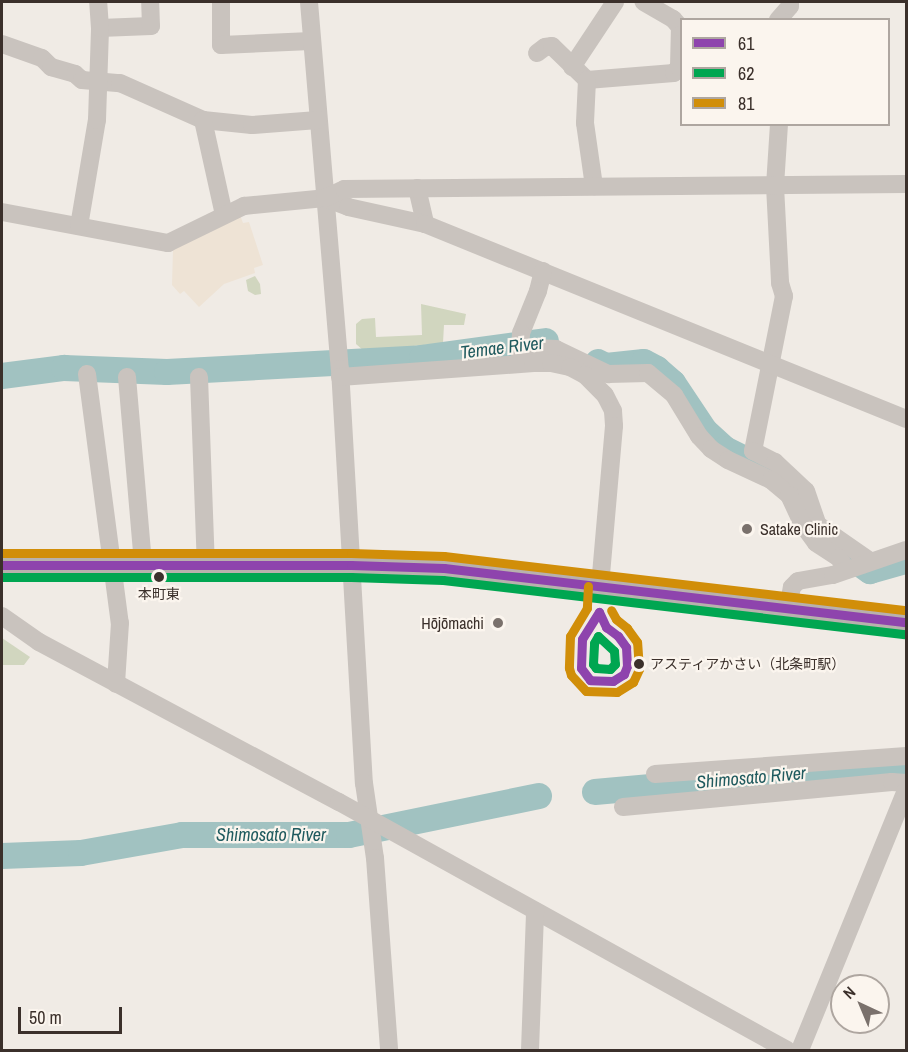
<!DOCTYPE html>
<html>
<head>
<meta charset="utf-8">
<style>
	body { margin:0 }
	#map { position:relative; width:908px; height:1052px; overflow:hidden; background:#f0ebe5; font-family:"Archivo Narrow","Noto Sans JP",sans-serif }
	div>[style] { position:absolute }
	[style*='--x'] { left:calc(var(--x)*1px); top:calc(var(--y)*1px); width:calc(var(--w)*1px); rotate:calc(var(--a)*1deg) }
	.green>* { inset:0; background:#d1d6bf }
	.plaza>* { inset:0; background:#eee3d5 }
	.river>* { height:26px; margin:-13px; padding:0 13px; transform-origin:13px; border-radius:13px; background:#a1c2c1 }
	.minor>* { height:18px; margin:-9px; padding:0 9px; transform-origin:9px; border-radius:9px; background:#c9c3be }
	.major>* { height:22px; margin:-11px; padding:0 11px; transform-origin:11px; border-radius:11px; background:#b8b1ad }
	.bus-1>* { height:9px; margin:-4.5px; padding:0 4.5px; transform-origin:4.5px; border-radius:4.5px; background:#8e44ad }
	.bus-2>* { height:9px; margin:-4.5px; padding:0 4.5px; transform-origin:4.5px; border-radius:4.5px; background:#00a651 }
	.bus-3>* { height:9px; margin:-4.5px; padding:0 4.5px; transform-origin:4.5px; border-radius:4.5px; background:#d18e09 }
	.dots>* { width:16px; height:16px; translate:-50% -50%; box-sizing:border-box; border:3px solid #fbf5ee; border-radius:50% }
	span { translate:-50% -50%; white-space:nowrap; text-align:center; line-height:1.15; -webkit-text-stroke:4.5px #fbf5ee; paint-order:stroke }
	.bus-label { font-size:14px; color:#3b302b }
	.left { translate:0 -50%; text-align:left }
	.poi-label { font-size:16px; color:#3b302b }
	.right { translate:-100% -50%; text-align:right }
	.water-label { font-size:18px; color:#1f5a5e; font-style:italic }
	.frame { position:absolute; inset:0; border:3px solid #3b302b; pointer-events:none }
	.legend { position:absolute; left:680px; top:18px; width:210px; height:108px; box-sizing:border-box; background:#fbf5ee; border:2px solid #aea6a0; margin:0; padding:8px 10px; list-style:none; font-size:18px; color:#3b302b }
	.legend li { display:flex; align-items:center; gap:12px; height:30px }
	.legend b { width:30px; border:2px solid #aea6a0 }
	.north { position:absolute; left:830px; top:974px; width:60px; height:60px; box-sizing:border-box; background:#fbf5ee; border:2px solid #aea6a0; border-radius:50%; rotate:316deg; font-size:16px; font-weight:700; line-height:24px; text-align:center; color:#3b302b }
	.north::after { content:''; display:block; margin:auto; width:21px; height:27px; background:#7a716c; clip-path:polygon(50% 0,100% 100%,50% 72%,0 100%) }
	.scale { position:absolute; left:18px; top:1007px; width:104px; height:27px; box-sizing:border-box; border:3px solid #3b302b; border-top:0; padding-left:8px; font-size:18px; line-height:21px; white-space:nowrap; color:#3b302b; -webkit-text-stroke:4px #fbf5ee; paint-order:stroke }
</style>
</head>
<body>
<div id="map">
	<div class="green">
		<div style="clip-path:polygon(255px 276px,260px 284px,261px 294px,255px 295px,248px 291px,246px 280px)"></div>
		<div style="clip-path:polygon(421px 304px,466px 314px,464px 325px,444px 325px,443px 343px,364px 351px,356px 344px,356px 324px,362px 319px,375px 318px,376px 337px,422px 335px)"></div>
		<div style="clip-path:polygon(2px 638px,30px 657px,24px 665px,2px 665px)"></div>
	</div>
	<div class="plaza">
		<div style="clip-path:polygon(240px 215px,243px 223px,249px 222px,263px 265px,254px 268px,255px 273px,224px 284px,199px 307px,184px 291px,180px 294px,172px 285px,173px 249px)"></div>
	</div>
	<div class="river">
		<div style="--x:598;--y:362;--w:9;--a:27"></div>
		<div style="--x:606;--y:366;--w:38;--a:-6"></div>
		<div style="--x:644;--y:362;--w:15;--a:28"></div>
		<div style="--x:657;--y:369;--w:21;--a:41"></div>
		<div style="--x:673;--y:383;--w:58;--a:56.3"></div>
		<div style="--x:705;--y:431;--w:27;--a:42"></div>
		<div style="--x:725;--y:449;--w:63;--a:26.6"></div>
		<div style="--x:2;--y:376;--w:63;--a:-7.4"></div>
		<div style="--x:64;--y:368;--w:103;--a:2.2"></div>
		<div style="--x:167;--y:372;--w:255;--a:-3.1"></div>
		<div style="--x:422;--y:358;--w:125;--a:-7.8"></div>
		<div style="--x:845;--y:553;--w:31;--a:36"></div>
		<div style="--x:870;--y:571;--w:37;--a:-16"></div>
		<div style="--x:595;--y:792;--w:247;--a:-5.1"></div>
		<div style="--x:841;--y:770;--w:65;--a:-0.9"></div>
		<div style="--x:2;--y:856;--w:79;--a:-2.2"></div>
		<div style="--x:81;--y:853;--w:103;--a:-10.1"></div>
		<div style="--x:182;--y:835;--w:167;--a:0"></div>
		<div style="--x:349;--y:835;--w:194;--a:-11.6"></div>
	</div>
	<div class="minor">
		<div style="--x:221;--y:2;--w:43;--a:90"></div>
		<div style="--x:221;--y:45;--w:90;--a:-2.5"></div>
		<div style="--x:309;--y:2;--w:368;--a:85.2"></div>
		<div style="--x:340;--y:369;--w:415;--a:86.7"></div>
		<div style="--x:364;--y:783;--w:76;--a:81.7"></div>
		<div style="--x:375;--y:858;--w:193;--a:85.8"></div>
		<div style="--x:778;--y:20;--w:18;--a:-49"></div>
		<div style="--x:790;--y:6;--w:4;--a:-90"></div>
		<div style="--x:100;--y:28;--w:51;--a:-2.2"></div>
		<div style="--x:151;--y:26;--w:24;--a:-92"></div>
		<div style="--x:2;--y:44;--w:42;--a:19.3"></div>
		<div style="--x:42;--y:58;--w:13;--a:45"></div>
		<div style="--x:51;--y:67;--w:25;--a:16"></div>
		<div style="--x:75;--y:74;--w:9;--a:41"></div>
		<div style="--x:82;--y:80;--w:38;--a:5"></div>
		<div style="--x:120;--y:83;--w:91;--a:24"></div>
		<div style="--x:203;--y:120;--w:49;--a:5.8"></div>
		<div style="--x:252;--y:125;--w:66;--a:-4.3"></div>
		<div style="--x:537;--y:53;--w:10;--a:-37"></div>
		<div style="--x:545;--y:47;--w:7;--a:-8"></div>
		<div style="--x:552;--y:46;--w:49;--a:44.2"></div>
		<div style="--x:587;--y:80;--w:87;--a:-4.6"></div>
		<div style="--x:674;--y:73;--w:8;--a:-50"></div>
		<div style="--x:679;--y:67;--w:40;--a:-88.6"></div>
		<div style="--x:680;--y:27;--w:11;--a:-131"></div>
		<div style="--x:673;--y:19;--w:34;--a:-150"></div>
		<div style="--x:572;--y:67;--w:78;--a:-56.5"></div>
		<div style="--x:587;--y:80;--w:43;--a:92.7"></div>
		<div style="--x:585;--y:123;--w:64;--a:81.9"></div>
		<div style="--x:203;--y:120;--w:97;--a:77.5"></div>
		<div style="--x:779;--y:124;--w:62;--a:93.7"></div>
		<div style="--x:775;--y:186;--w:97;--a:87"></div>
		<div style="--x:780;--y:283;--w:14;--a:73"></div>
		<div style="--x:784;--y:296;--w:158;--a:101.3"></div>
		<div style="--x:753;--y:451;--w:25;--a:27"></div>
		<div style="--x:775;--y:462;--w:42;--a:43.1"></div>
		<div style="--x:806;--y:491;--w:36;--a:71"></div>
		<div style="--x:818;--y:525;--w:63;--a:34.7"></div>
		<div style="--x:417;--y:188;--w:37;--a:77"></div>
		<div style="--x:325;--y:198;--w:25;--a:21"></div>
		<div style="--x:348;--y:207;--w:79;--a:12.4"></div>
		<div style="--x:425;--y:224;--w:519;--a:22.07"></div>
		<div style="--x:2;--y:212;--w:169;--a:10.6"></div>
		<div style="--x:168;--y:243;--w:85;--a:-26"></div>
		<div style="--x:244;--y:206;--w:81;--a:-5.6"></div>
		<div style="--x:325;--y:198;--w:21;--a:-25"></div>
		<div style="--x:344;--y:189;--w:562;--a:-0.51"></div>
		<div style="--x:79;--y:226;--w:108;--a:-80.4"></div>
		<div style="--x:97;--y:120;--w:92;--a:-88.1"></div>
		<div style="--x:100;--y:28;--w:26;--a:-94"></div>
		<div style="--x:543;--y:271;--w:21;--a:104"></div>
		<div style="--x:538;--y:291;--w:45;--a:112"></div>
		<div style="--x:521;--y:333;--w:20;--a:93"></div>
		<div style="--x:520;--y:353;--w:17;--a:-17"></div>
		<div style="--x:536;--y:348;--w:20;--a:3"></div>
		<div style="--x:556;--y:349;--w:58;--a:25.7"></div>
		<div style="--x:608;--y:374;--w:40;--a:-1.4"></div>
		<div style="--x:648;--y:373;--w:34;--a:40"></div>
		<div style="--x:674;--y:395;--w:48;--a:58.6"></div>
		<div style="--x:699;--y:436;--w:18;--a:47"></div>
		<div style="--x:711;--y:449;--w:20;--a:33"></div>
		<div style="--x:728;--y:460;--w:47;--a:24.9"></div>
		<div style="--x:771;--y:480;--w:23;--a:40"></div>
		<div style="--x:789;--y:495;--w:33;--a:65"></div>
		<div style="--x:803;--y:525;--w:22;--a:54"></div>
		<div style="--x:816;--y:543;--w:27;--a:33"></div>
		<div style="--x:839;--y:558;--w:14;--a:56"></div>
		<div style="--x:87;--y:374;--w:251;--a:82.5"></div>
		<div style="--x:120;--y:623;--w:61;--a:93.8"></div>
		<div style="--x:127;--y:377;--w:188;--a:85.1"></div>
		<div style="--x:199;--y:377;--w:187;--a:87.9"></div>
		<div style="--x:340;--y:377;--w:194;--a:-4.1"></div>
		<div style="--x:533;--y:363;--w:18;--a:0"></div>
		<div style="--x:551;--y:363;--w:19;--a:12"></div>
		<div style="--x:570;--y:367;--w:17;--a:28"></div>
		<div style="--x:585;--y:375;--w:28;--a:45"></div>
		<div style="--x:605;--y:395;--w:18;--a:63"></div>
		<div style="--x:613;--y:411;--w:15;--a:86"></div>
		<div style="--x:614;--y:426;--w:161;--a:95"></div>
		<div style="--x:788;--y:609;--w:22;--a:-80"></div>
		<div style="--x:792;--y:587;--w:8;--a:-45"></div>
		<div style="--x:798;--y:581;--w:36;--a:-10"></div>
		<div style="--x:833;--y:575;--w:77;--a:-18.9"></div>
		<div style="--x:2;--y:616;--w:45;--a:35.1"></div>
		<div style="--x:39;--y:642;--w:340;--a:28.1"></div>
		<div style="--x:339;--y:802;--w:512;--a:28.97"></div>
		<div style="--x:655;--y:774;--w:252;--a:-4.1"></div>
		<div style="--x:623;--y:807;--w:270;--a:-5.3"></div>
		<div style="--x:892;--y:782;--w:14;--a:4"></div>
		<div style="--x:530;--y:1050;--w:139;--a:-87.9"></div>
		<div style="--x:800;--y:1050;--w:281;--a:-67.8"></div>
	</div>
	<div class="major">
		<div style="--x:2;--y:565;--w:349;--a:0"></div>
		<div style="--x:351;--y:565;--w:93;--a:1.8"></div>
		<div style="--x:444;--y:568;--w:465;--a:6.7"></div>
	</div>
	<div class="bus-1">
		<div style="--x:2;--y:565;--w:349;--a:0"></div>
		<div style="--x:351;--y:565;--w:93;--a:1.8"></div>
		<div style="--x:444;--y:568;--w:465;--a:6.7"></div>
		<div style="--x:599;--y:612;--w:17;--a:65"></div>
		<div style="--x:606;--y:627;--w:15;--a:37"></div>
		<div style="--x:618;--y:636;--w:14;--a:54"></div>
		<div style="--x:626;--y:647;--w:19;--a:87"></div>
		<div style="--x:627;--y:666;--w:9;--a:111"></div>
		<div style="--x:624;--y:674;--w:13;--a:148"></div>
		<div style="--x:613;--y:681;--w:23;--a:-178"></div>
		<div style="--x:590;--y:680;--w:15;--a:-127"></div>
		<div style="--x:581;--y:668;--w:29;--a:-88"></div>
		<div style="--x:582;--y:639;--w:32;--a:-58"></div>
	</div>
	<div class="bus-2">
		<div style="--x:2;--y:577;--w:349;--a:0"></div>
		<div style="--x:351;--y:577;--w:92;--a:1.9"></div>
		<div style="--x:443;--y:580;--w:465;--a:6.7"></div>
		<div style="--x:598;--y:636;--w:22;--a:43"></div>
		<div style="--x:614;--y:651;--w:13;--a:86"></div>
		<div style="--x:615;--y:664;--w:7;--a:135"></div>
		<div style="--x:610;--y:669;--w:14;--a:-176"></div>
		<div style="--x:596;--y:668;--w:5;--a:-127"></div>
		<div style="--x:593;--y:664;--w:21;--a:-87"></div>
		<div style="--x:594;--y:643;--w:8;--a:-60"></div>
	</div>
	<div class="bus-3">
		<div style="--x:2;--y:553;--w:349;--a:0"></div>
		<div style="--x:351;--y:553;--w:93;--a:1.8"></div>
		<div style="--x:444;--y:556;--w:465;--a:6.7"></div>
		<div style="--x:588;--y:586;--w:22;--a:93"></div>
		<div style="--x:587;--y:608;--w:33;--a:121"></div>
		<div style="--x:570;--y:636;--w:32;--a:92"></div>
		<div style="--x:569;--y:668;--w:7;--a:74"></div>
		<div style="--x:571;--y:675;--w:22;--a:47"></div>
		<div style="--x:586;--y:691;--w:31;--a:2"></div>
		<div style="--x:617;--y:692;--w:19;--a:-32"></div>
		<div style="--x:633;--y:682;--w:14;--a:-65"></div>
		<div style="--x:639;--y:669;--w:27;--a:-94"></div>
		<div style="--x:637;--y:642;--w:17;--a:-126"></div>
		<div style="--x:627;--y:628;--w:14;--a:-141"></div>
		<div style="--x:616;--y:619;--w:10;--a:-119"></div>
	</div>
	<div class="dots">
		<div style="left:747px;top:529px;background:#7a716c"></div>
		<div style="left:159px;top:577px;background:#3b302b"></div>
		<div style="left:498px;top:623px;background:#7a716c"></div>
		<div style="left:639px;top:664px;background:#3b302b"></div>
	</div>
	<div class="bus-label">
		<span style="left:159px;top:594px">本町東</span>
		<span class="left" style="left:650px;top:664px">アスティアかさい（北条町駅）</span>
	</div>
	<div class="poi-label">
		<span class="left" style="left:760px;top:529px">Satake Clinic</span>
		<span class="right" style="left:484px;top:623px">Hōjōmachi</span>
	</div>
	<div class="water-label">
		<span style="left:502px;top:348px;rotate:-7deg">Temae River</span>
		<span style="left:751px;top:778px;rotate:-5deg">Shimosato River</span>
		<span style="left:271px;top:835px">Shimosato River</span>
	</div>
	<div class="frame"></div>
	<ul class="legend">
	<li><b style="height:8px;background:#8e44ad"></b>61</li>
	<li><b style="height:8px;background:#00a651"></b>62</li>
	<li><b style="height:8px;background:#d18e09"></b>81</li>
	</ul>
	<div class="north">N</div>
	<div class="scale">50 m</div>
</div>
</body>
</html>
